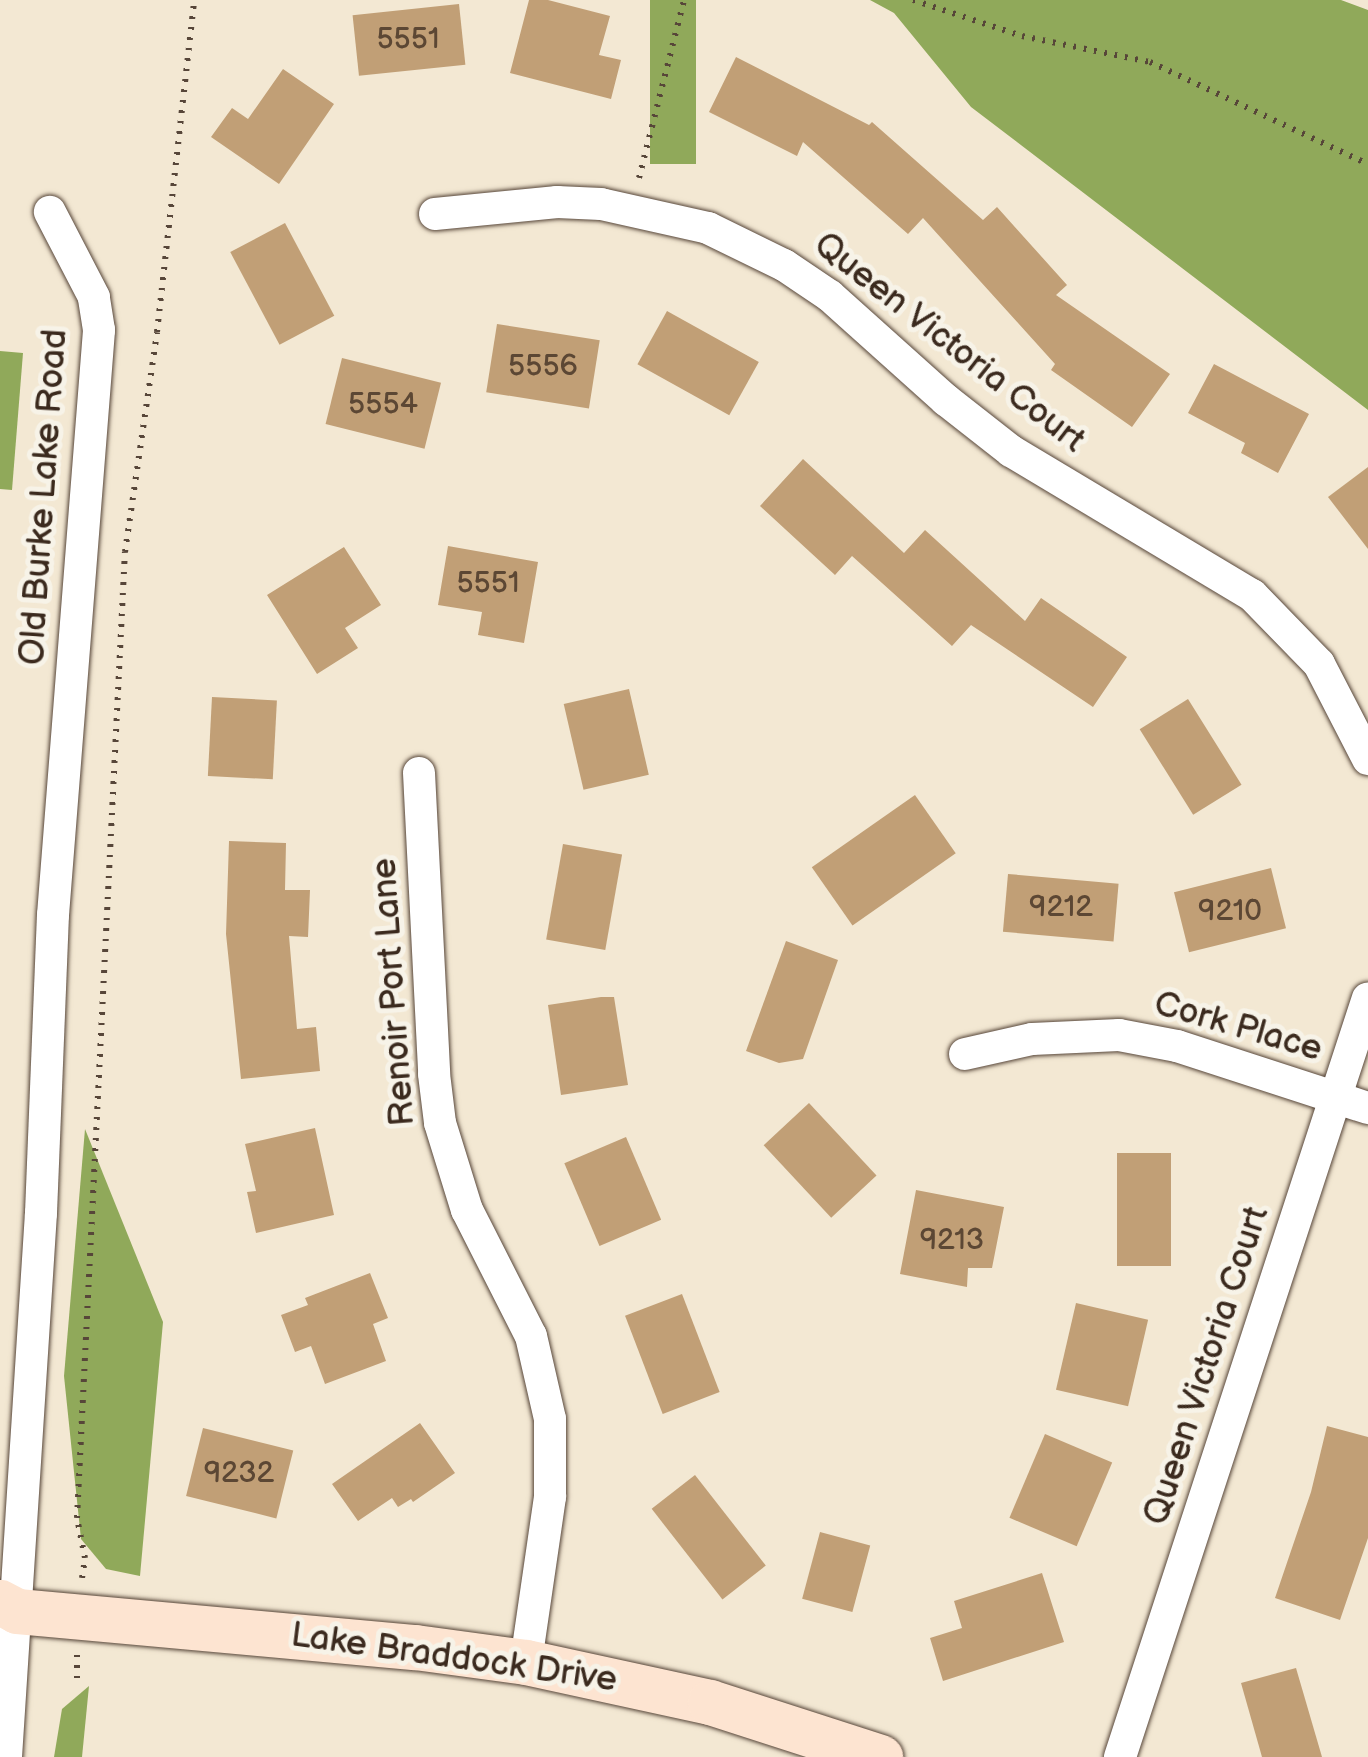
<!DOCTYPE html>
<html>
<head>
<meta charset="utf-8">
<style>
	body { margin:0 }
	#map { position:relative; width:1368px; height:1757px; overflow:hidden; background:#f3e8d3; font-family:"Balsamiq Sans",sans-serif }
	div>[style] { position:absolute }
	[style*='--x'] { left:calc(var(--x)*1px); top:calc(var(--y)*1px); width:calc(var(--w)*1px); rotate:calc(var(--a)*1deg) }
	.forest>* { inset:0; background:#90a95a; transform-origin:0 0 }
	.building>* { inset:0; background:#c19f76; transform-origin:0 0 }
	.path>* { height:6px; margin-top:-3px; transform-origin:0; background:repeating-linear-gradient(90deg,#574639 0 2.5px,transparent 0 10.5px) }
	.roads { filter:drop-shadow(0 0 2px #574639) drop-shadow(0 0 2px #574639) }
	.street>* { height:32px; margin:-16px; padding:0 16px; transform-origin:16px; border-radius:16px; background:#fff }
	.secondary>* { height:45px; margin:-22.5px; padding:0 22.5px; transform-origin:22.5px; border-radius:22.5px; background:#fde4d1 }
	span { translate:-50% -50%; white-space:nowrap; text-align:center; line-height:1.15; -webkit-text-stroke:10px #f7f3e8; paint-order:stroke }
	.number-label { font-size:30px; color:#5c4734 }
	.number-label span { -webkit-text-stroke-width:0 }
	.street-label { font-size:35px; color:#3b2a1e }
</style>
</head>
<body>
<div id="map">
	<div class="forest">
		<div style="left:650px;top:0;width:46px;height:164px"></div>
		<div style="clip-path:polygon(870px 0,1341px 0,1368px 10px,1368px 410px,971px 107px,894px 13px)"></div>
		<div style="clip-path:polygon(0 351px,23px 353px,12px 490px,0 489px)"></div>
		<div style="clip-path:polygon(85px 1129px,163px 1322px,140px 1576px,106px 1569px,81px 1539px,64px 1376px)"></div>
		<div style="clip-path:polygon(89px 1686px,82px 1757px,54px 1757px,62px 1709px)"></div>
	</div>
	<div class="building">
		<div style="clip-path:polygon(529px 0,548px 0,610px 16px,599px 55px,621px 60px,611px 99px,510px 73px)"></div>
		<div style="left:459px;top:4px;width:61px;height:107px;rotate:84deg"></div>
		<div style="clip-path:polygon(736px 57px,869px 125px,872px 122px,983px 220px,997px 207px,1067px 285px,1056px 295px,1170px 374px,1132px 427px,1051px 370px,1055px 364px,923px 218px,908px 234px,803px 142px,797px 156px,709px 112px)"></div>
		<div style="clip-path:polygon(283px 69px,334px 104px,279px 184px,211px 137px,232px 108px,248px 119px)"></div>
		<div style="left:285px;top:223px;width:105px;height:62px;rotate:62deg"></div>
		<div style="left:667px;top:311px;width:105px;height:61px;rotate:29deg"></div>
		<div style="left:497px;top:324px;width:104px;height:69px;rotate:9deg"></div>
		<div style="left:342px;top:358px;width:102px;height:68px;rotate:14deg"></div>
		<div style="clip-path:polygon(1214px 364px,1309px 414px,1278px 473px,1241px 453px,1245px 443px,1188px 413px)"></div>
		<div style="clip-path:polygon(803px 459px,904px 553px,925px 530px,1025px 621px,1041px 598px,1127px 657px,1093px 707px,971px 625px,952px 646px,852px 556px,835px 575px,760px 506px)"></div>
		<div style="clip-path:polygon(1368px 467px,1368px 549px,1328px 497px)"></div>
		<div style="clip-path:polygon(448px 546px,538px 562px,524px 643px,478px 635px,482px 612px,438px 605px)"></div>
		<div style="clip-path:polygon(344px 547px,381px 605px,345px 628px,358px 648px,317px 674px,267px 595px)"></div>
		<div style="left:629px;top:689px;width:88px;height:67px;rotate:77deg"></div>
		<div style="left:212px;top:697px;width:65px;height:79px;rotate:3deg"></div>
		<div style="left:1188px;top:699px;width:101px;height:57px;rotate:58deg"></div>
		<div style="left:915px;top:795px;width:71px;height:126px;rotate:55deg"></div>
		<div style="clip-path:polygon(229px 841px,286px 843px,285px 890px,310px 890px,308px 937px,289px 936px,297px 1029px,316px 1027px,320px 1071px,241px 1079px,226px 934px)"></div>
		<div style="left:563px;top:844px;width:60px;height:97px;rotate:10deg"></div>
		<div style="left:1271px;top:868px;width:62px;height:100px;rotate:76deg"></div>
		<div style="left:1008px;top:874px;width:111px;height:58px;rotate:5deg"></div>
		<div style="clip-path:polygon(786px 941px,838px 960px,803px 1059px,779px 1063px,746px 1051px)"></div>
		<div style="clip-path:polygon(601px 997px,614px 997px,628px 1085px,561px 1095px,548px 1005px)"></div>
		<div style="left:809px;top:1103px;width:99px;height:62px;rotate:47deg"></div>
		<div style="clip-path:polygon(315px 1128px,334px 1215px,256px 1233px,247px 1192px,256px 1191px,245px 1144px)"></div>
		<div style="left:626px;top:1137px;width:90px;height:67px;rotate:67deg"></div>
		<div style="left:1117px;top:1153px;width:54px;height:113px"></div>
		<div style="clip-path:polygon(916px 1190px,1004px 1207px,992px 1268px,968px 1268px,967px 1287px,900px 1274px)"></div>
		<div style="clip-path:polygon(370px 1273px,388px 1318px,373px 1324px,386px 1361px,325px 1384px,311px 1346px,295px 1352px,281px 1315px,308px 1305px,305px 1298px)"></div>
		<div style="left:682px;top:1294px;width:105px;height:61px;rotate:69deg"></div>
		<div style="left:1076px;top:1303px;width:74px;height:89px;rotate:13deg"></div>
		<div style="clip-path:polygon(420px 1423px,455px 1473px,413px 1502px,411px 1499px,398px 1507px,392px 1498px,358px 1521px,332px 1484px)"></div>
		<div style="clip-path:polygon(1327px 1426px,1368px 1437px,1368px 1538px,1340px 1620px,1275px 1598px,1311px 1492px)"></div>
		<div style="left:203px;top:1428px;width:93px;height:70px;rotate:14deg"></div>
		<div style="left:1045px;top:1434px;width:73px;height:91px;rotate:23deg"></div>
		<div style="left:695px;top:1475px;width:115px;height:55px;rotate:52deg"></div>
		<div style="left:820px;top:1532px;width:52px;height:69px;rotate:15deg"></div>
		<div style="clip-path:polygon(1042px 1573px,1064px 1642px,943px 1681px,930px 1638px,962px 1628px,954px 1601px)"></div>
		<div style="clip-path:polygon(1296px 1668px,1322px 1757px,1262px 1757px,1241px 1683px)"></div>
	</div>
	<div class="path">
		<div style="--x:913;--y:0;--w:115;--a:18.3"></div>
		<div style="--x:1022;--y:36;--w:131;--a:11.5"></div>
		<div style="--x:1150;--y:62;--w:241;--a:25.1"></div>
		<div style="--x:639;--y:178;--w:184;--a:-75.8"></div>
		<div style="--x:82;--y:1578;--w:20;--a:-81"></div>
		<div style="--x:85;--y:1558;--w:41;--a:-101.3"></div>
		<div style="--x:77;--y:1518;--w:967;--a:-87.16"></div>
		<div style="--x:125;--y:552;--w:222;--a:-81.7"></div>
		<div style="--x:157;--y:332;--w:334;--a:-83.6"></div>
		<div style="--x:77;--y:1655;--w:23;--a:90"></div>
	</div>
	<div class="roads">
		<div class="street">
			<div style="--x:435;--y:214;--w:123;--a:-5.6"></div>
			<div style="--x:557;--y:202;--w:44;--a:2.6"></div>
			<div style="--x:601;--y:204;--w:110;--a:12.6"></div>
			<div style="--x:708;--y:228;--w:85;--a:26"></div>
			<div style="--x:784;--y:265;--w:55;--a:34"></div>
			<div style="--x:830;--y:296;--w:156;--a:41.9"></div>
			<div style="--x:946;--y:400;--w:83;--a:38.1"></div>
			<div style="--x:1011;--y:451;--w:281;--a:30.9"></div>
			<div style="--x:1252;--y:595;--w:96;--a:45.8"></div>
			<div style="--x:1319;--y:664;--w:107;--a:62.7"></div>
			<div style="--x:419;--y:773;--w:301;--a:87.1"></div>
			<div style="--x:434;--y:1074;--w:49;--a:83"></div>
			<div style="--x:440;--y:1123;--w:91;--a:72.8"></div>
			<div style="--x:467;--y:1210;--w:141;--a:63.1"></div>
			<div style="--x:531;--y:1336;--w:85;--a:77.1"></div>
			<div style="--x:550;--y:1419;--w:78;--a:90"></div>
			<div style="--x:550;--y:1497;--w:167;--a:98.3"></div>
			<div style="--x:965;--y:1054;--w:69;--a:-12.6"></div>
			<div style="--x:1032;--y:1039;--w:87;--a:-2.6"></div>
			<div style="--x:1119;--y:1035;--w:59;--a:10.7"></div>
			<div style="--x:1177;--y:1046;--w:201;--a:18"></div>
			<div style="--x:6;--y:1757;--w:545;--a:-86.32"></div>
			<div style="--x:41;--y:1213;--w:298;--a:-87.7"></div>
			<div style="--x:53;--y:915;--w:587;--a:-85.5"></div>
			<div style="--x:99;--y:330;--w:33;--a:-99"></div>
			<div style="--x:94;--y:297;--w:96;--a:-117.4"></div>
			<div style="--x:1120;--y:1757;--w:798;--a:-71.91"></div>
		</div>
		<div class="secondary">
			<div style="--x:0;--y:1602;--w:19;--a:28"></div>
			<div style="--x:17;--y:1611;--w:400;--a:5.2"></div>
			<div style="--x:415;--y:1647;--w:112;--a:7.7"></div>
			<div style="--x:526;--y:1662;--w:188;--a:12.3"></div>
			<div style="--x:710;--y:1702;--w:179;--a:17.9"></div>
		</div>
	</div>
	<div class="number-label">
		<span style="left:408px;top:39px">5551</span>
		<span style="left:543px;top:366px">5556</span>
		<span style="left:383px;top:404px">5554</span>
		<span style="left:488px;top:583px">5551</span>
		<span style="left:1061px;top:907px">9212</span>
		<span style="left:1230px;top:911px">9210</span>
		<span style="left:952px;top:1240px">9213</span>
		<span style="left:239px;top:1473px">9232</span>
	</div>
	<div class="street-label">
		<span style="left:949px;top:343px;rotate:38deg">Queen Victoria Court</span>
		<span style="left:44px;top:497px;rotate:-86deg">Old Burke Lake Road</span>
		<span style="left:394px;top:992px;rotate:-94deg">Renoir Port Lane</span>
		<span style="left:1238px;top:1027px;rotate:16deg">Cork Place</span>
		<span style="left:1207px;top:1366px;rotate:-72deg">Queen Victoria Court</span>
		<span style="left:454px;top:1658px;rotate:8deg">Lake Braddock Drive</span>
	</div>
</div>
</body>
</html>
